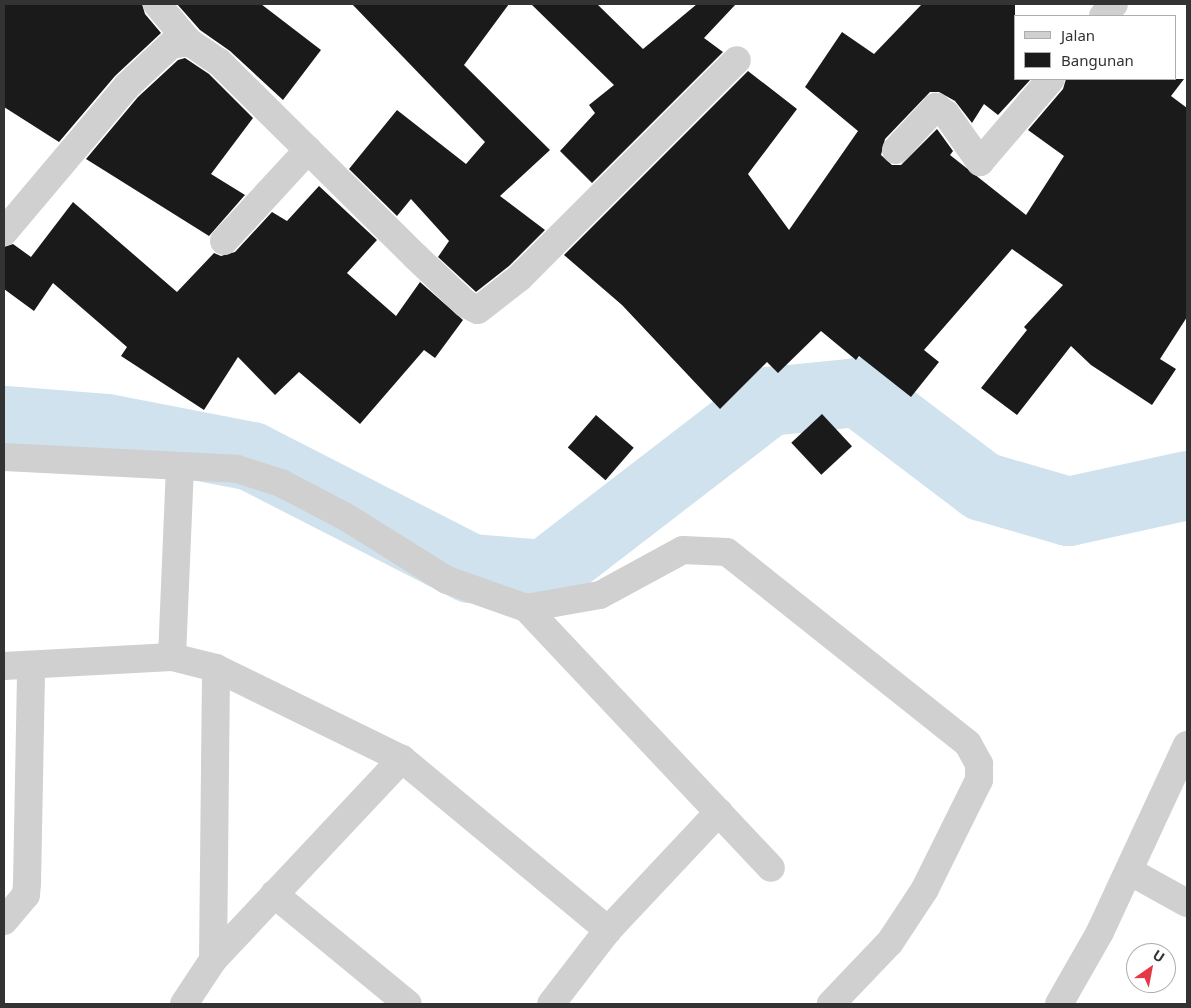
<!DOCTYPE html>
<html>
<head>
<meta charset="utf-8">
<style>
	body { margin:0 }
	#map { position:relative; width:1191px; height:1008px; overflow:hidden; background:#fff; font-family:"Noto Sans",sans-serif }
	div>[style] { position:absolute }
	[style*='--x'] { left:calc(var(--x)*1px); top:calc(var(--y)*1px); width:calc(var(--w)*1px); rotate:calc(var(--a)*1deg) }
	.river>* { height:69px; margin:-34.5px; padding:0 34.5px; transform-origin:34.5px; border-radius:34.5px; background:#cfe2ee }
	.building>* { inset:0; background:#1a1a1a; transform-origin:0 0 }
	.minor>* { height:28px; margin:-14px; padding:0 14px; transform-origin:14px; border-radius:14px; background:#d0d0d0 }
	span { translate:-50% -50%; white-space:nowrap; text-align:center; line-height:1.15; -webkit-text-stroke:5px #fff; paint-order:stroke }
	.frame { position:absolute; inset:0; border:5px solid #333; pointer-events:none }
	.legend { position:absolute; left:1014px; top:15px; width:162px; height:65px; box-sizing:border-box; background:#fff; border:1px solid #adadad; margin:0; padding:6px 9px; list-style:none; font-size:15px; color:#333 }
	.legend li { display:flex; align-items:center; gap:10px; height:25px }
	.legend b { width:25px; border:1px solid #adadad }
	.north { position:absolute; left:1126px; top:943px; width:50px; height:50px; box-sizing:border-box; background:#fff; border:1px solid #adadad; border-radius:50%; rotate:33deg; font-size:14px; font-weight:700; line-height:20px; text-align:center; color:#333 }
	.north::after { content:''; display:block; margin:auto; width:18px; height:22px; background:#e63946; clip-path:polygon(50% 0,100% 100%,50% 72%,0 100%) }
</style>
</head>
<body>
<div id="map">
	<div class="river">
		<div style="--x:4;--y:420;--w:102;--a:4.5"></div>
		<div style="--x:106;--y:428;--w:148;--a:10.9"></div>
		<div style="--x:251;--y:456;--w:246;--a:27.1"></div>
		<div style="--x:470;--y:568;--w:74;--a:4.6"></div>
		<div style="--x:544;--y:574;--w:284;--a:-37.6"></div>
		<div style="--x:769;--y:401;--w:89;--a:-5.8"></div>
		<div style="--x:858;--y:392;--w:156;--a:37.2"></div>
		<div style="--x:982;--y:486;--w:90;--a:16.2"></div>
		<div style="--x:1068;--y:511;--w:122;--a:-12.3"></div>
	</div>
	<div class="building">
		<div style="clip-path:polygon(4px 4px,142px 4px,145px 14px,161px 33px,115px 76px,59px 142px,4px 107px)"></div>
		<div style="clip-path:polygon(177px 4px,261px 4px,321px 50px,283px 100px,230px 51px,200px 30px)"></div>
		<div style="clip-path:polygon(352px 4px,509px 4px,464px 65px,550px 150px,500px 196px,545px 230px,509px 266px,476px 292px,438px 257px,449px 241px,411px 199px,397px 216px,349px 169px,397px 110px,466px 164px,485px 142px)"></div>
		<div style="clip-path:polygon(531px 4px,597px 4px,643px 49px,697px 4px,736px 4px,704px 38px,723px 52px,592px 183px,560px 151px,595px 113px,589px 105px,614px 85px)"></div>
		<div style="clip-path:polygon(922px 4px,1015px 4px,1015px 79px,1031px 79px,998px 115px,984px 104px,972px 123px,955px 101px,939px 92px,930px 92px,885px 139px,881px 155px,892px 165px,901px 165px,937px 129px,953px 151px,950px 155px,1026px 215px,1064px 156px,1028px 130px,1063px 89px,1066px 79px,1184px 79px,1171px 96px,1187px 108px,1187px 317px,1160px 359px,1176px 369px,1152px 405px,1091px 365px,1071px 346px,1017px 415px,981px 388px,1027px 330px,1024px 327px,1063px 285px,1012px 249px,924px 350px,939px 362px,911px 397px,859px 356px,856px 360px,821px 331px,778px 373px,767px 362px,720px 409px,622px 305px,564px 255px,748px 71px,797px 109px,748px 174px,789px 230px,858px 131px,805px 87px,842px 32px,874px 54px)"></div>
		<div style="clip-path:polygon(185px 58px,209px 74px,253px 118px,211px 174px,245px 195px,209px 236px,86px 159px,138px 97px,178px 60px)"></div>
		<div style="clip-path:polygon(319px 186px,377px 240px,347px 273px,396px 316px,420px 282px,463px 320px,435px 358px,424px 350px,360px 424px,299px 372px,275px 395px,238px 357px,204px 410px,121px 356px,127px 347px,53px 283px,34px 311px,4px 289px,4px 247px,13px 244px,31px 257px,73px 202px,177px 292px,214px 253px,221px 256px,235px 252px,272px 212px,287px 221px)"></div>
		<div style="left:822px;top:414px;width:44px;height:42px;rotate:47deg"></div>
		<div style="left:596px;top:415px;width:50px;height:43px;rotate:41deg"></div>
	</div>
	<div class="minor">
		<div style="--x:157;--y:4;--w:50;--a:49.9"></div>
		<div style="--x:1103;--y:16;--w:16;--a:-47"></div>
		<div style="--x:896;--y:150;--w:59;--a:-47.1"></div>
		<div style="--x:936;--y:107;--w:12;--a:35"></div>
		<div style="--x:946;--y:114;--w:59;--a:54.7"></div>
		<div style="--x:980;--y:162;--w:109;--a:-49.5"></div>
		<div style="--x:4;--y:232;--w:191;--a:-49.9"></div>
		<div style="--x:127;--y:86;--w:60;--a:-43"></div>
		<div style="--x:171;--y:45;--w:18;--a:-9"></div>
		<div style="--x:189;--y:42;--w:36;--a:34"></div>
		<div style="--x:219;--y:62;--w:276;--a:44.7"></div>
		<div style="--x:415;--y:256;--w:70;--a:43.3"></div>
		<div style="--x:466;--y:304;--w:13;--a:27"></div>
		<div style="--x:478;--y:310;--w:52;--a:-38"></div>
		<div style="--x:519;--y:278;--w:308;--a:-45"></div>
		<div style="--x:224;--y:241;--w:124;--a:-47.3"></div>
		<div style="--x:4;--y:457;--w:233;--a:2.9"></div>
		<div style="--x:237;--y:469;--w:46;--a:17.7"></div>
		<div style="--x:281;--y:483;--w:73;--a:27.6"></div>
		<div style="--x:346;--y:517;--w:119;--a:32"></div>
		<div style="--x:447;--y:580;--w:84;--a:19.5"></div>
		<div style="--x:526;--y:608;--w:75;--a:-10"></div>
		<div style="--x:600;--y:595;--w:94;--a:-28.5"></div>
		<div style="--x:683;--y:550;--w:44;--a:2.6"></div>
		<div style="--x:727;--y:552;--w:308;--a:38.5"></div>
		<div style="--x:968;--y:744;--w:23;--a:61"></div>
		<div style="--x:979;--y:764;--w:16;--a:90"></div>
		<div style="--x:979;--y:780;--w:122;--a:116.4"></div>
		<div style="--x:925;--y:889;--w:64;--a:123.4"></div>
		<div style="--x:890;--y:942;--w:86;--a:133.6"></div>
		<div style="--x:526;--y:608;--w:357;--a:46.7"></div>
		<div style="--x:172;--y:657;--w:191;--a:-87.6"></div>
		<div style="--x:4;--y:666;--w:168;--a:-3.1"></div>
		<div style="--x:172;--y:657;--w:45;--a:14"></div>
		<div style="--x:216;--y:668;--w:207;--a:26.1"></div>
		<div style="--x:402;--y:759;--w:268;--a:39.7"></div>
		<div style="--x:1129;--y:871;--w:66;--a:28.9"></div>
		<div style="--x:274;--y:894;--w:173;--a:39.4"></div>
		<div style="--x:4;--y:921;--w:34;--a:-50"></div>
		<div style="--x:26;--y:895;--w:12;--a:-85"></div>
		<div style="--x:27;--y:883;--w:218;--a:-88.9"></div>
		<div style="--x:213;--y:960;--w:292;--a:-89.4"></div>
		<div style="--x:184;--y:1004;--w:53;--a:-56.6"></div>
		<div style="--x:213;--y:960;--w:276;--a:-46.8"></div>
		<div style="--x:551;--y:1004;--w:93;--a:-52.4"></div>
		<div style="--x:608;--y:930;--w:162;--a:-46.8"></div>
		<div style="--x:1059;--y:1004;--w:83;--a:-60.3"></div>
		<div style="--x:1100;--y:932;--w:206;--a:-65.1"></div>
	</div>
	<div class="frame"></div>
	<ul class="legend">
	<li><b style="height:6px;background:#d0d0d0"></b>Jalan</li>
	<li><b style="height:14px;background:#1a1a1a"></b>Bangunan</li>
	</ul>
	<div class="north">U</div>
</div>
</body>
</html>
